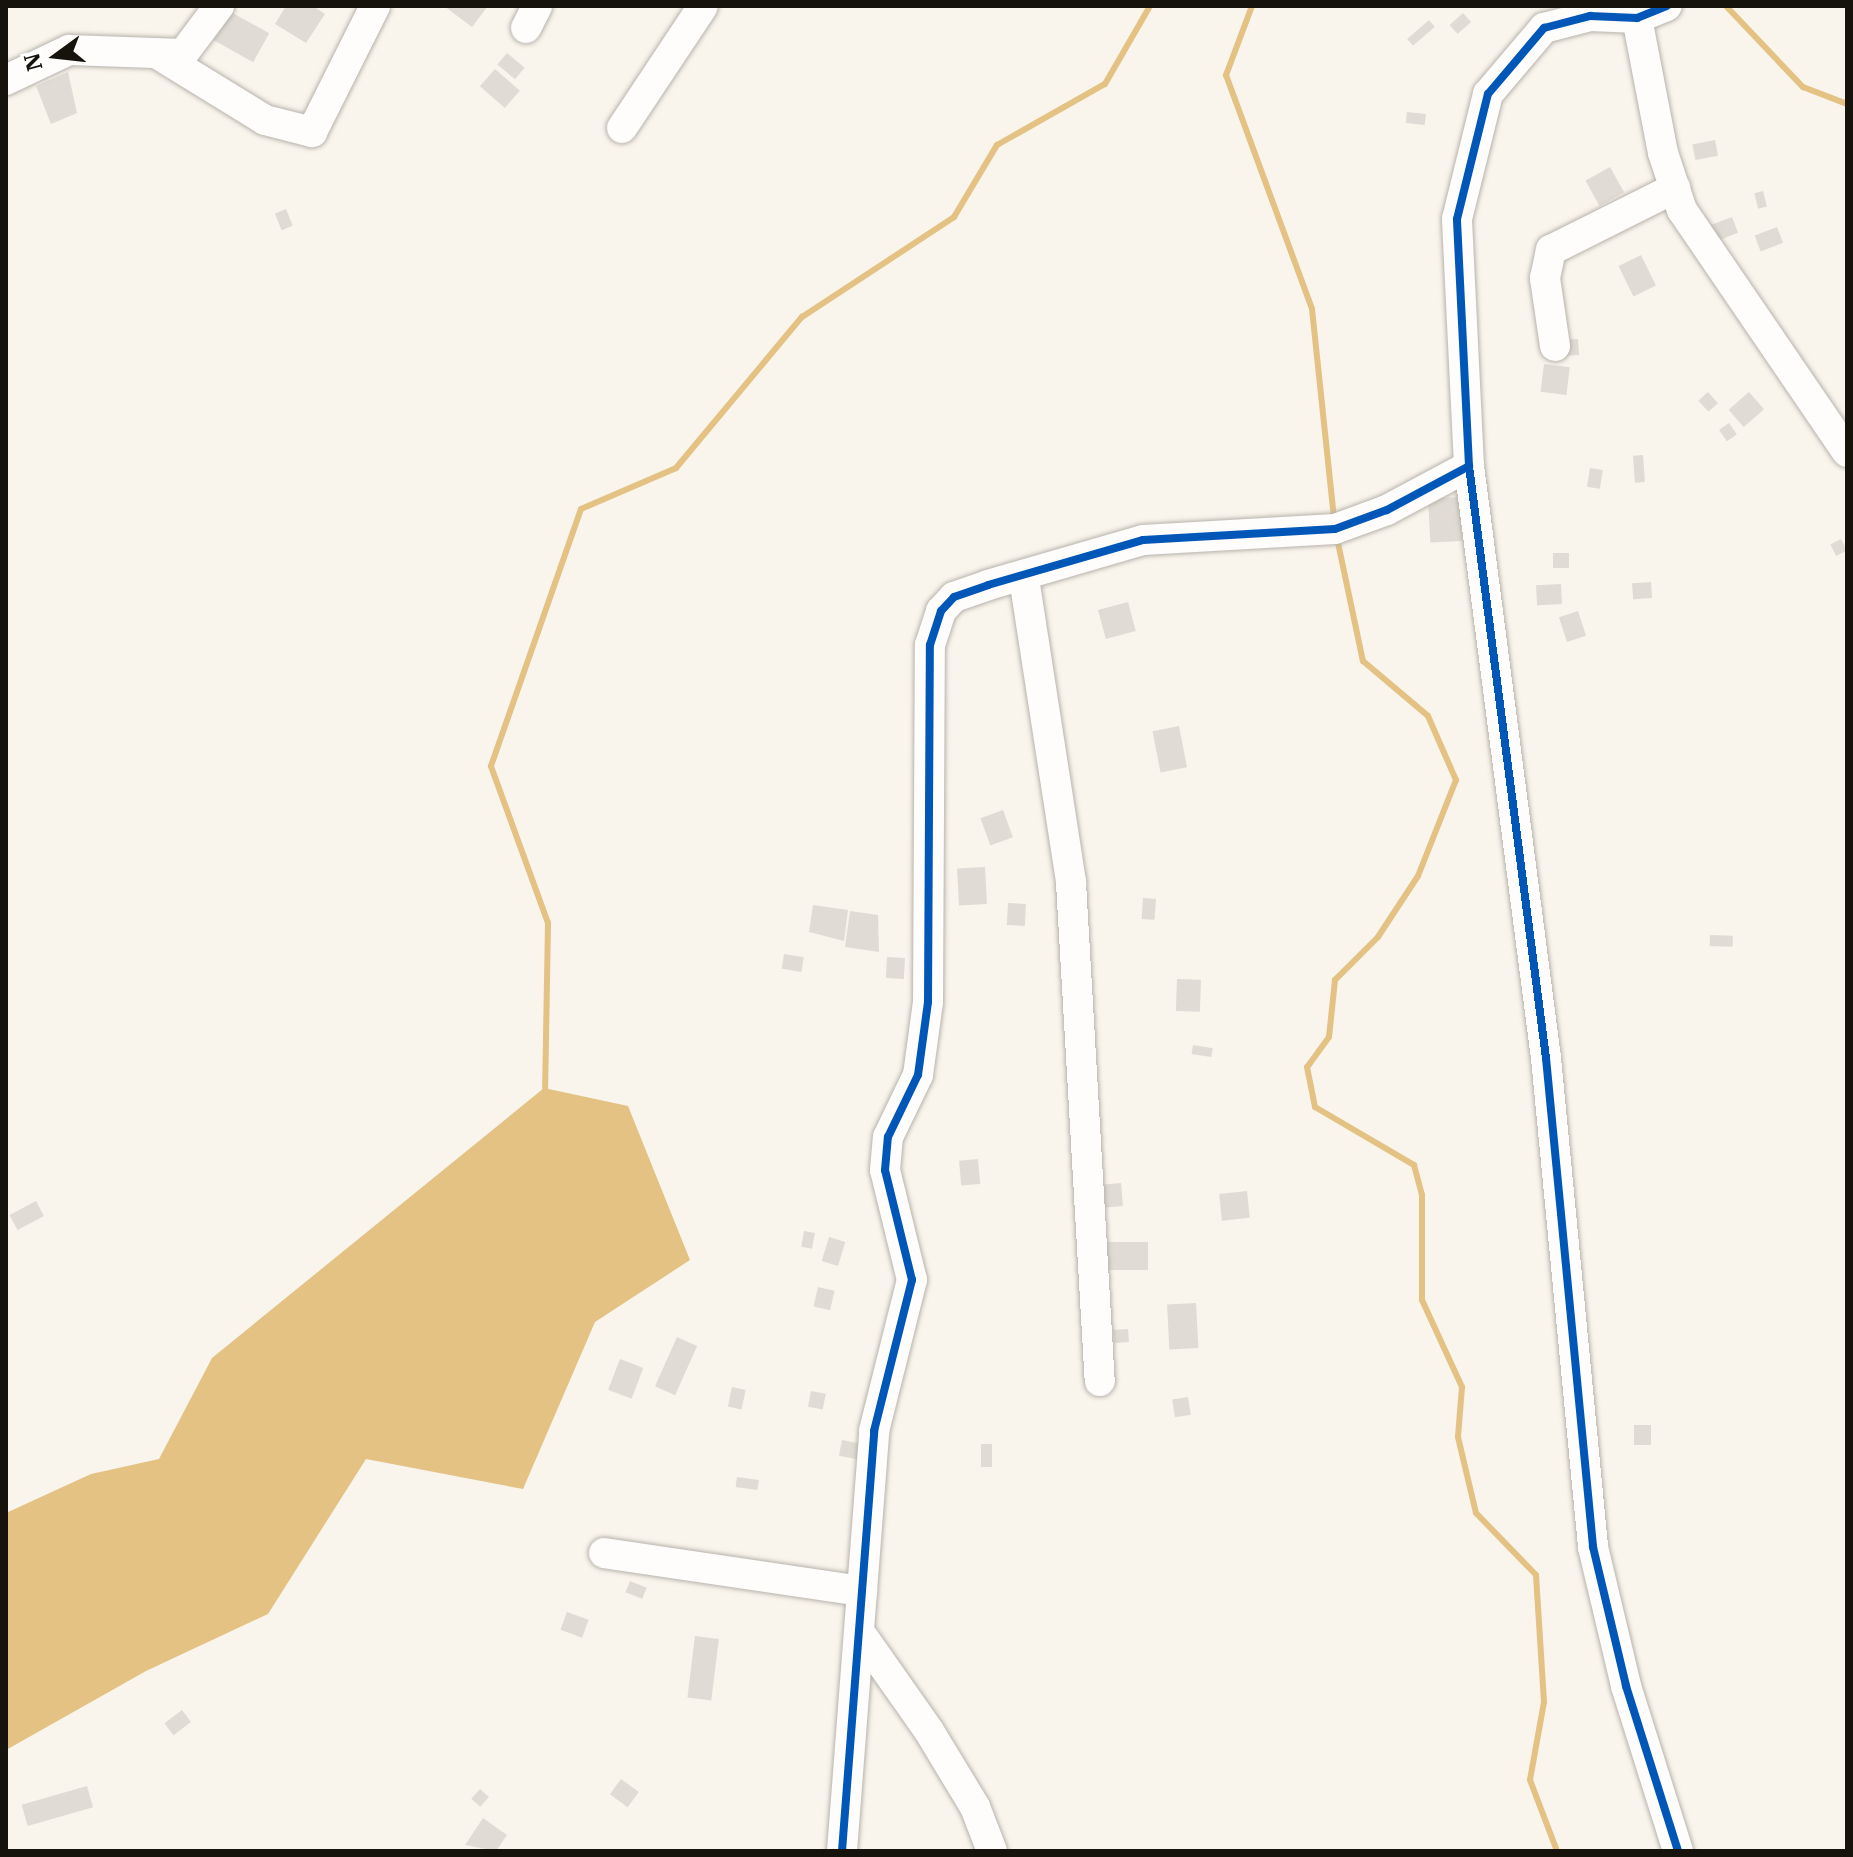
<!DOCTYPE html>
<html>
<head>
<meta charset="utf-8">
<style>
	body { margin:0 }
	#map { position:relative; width:1853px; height:1857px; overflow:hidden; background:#f9f4ec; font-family:"IBM Plex Serif",serif }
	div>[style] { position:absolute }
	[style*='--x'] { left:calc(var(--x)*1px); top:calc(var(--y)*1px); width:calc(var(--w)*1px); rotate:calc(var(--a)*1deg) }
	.water>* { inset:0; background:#e3c284 }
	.stream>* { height:6px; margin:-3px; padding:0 3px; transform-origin:3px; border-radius:3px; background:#e3c284 }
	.building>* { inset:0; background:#e0dcd5; transform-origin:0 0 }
	.roads { filter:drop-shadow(0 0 2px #b7b3ac) drop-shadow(0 0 2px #b7b3ac) }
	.minor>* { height:30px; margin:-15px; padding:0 15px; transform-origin:15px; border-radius:15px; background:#fefdfc }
	.cycleway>* { height:8px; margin:-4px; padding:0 4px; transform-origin:4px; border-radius:4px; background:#0057b8 }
	span { translate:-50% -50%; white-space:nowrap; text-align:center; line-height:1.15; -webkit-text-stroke:8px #fff; paint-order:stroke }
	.frame { position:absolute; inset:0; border:8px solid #16130c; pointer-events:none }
	.north { position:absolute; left:16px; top:16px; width:80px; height:80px; -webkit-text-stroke:6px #fff; paint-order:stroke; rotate:255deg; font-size:22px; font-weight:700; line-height:32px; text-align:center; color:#16130c }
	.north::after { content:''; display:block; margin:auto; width:28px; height:36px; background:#16130c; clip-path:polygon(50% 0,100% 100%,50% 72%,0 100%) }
</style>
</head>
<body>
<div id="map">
	<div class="water">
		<div style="clip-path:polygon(544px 1088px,628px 1106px,690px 1260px,595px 1322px,523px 1489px,366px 1459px,268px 1614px,146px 1671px,6px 1750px,6px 1513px,91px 1474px,159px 1459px,212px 1358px)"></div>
	</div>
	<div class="stream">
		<div style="--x:1252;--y:6;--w:74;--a:110.6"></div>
		<div style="--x:1226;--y:75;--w:249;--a:69.8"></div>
		<div style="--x:1312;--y:309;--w:211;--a:84"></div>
		<div style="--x:1726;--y:6;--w:112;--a:46.5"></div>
		<div style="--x:1803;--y:87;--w:47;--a:21.1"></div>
		<div style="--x:1337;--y:538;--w:126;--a:78.1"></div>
		<div style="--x:1363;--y:661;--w:85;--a:40.2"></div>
		<div style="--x:1428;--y:716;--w:70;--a:66.4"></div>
		<div style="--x:1456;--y:780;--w:103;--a:111.6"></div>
		<div style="--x:1418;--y:876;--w:73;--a:123.3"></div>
		<div style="--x:1378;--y:937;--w:61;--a:135"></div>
		<div style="--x:1335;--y:980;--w:57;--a:96"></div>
		<div style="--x:1329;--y:1037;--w:37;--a:126"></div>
		<div style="--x:1307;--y:1067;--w:41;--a:78.7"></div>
		<div style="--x:1315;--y:1107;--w:115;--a:30.4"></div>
		<div style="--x:1414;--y:1165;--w:31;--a:75"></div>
		<div style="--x:1422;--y:1195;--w:105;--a:90"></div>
		<div style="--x:1422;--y:1300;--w:96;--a:65.3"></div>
		<div style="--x:1462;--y:1387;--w:50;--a:94.6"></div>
		<div style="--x:1458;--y:1437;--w:78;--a:76.7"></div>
		<div style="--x:1476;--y:1513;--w:86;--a:45.9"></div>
		<div style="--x:1536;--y:1575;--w:127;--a:86.4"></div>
		<div style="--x:1544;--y:1702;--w:79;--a:100.2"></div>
		<div style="--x:1530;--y:1780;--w:76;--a:69.2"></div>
		<div style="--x:545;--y:1095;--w:172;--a:-89"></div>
		<div style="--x:548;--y:923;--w:167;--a:-110"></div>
		<div style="--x:491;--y:766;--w:272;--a:-70.7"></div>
		<div style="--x:581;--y:509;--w:103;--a:-23.3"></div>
		<div style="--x:676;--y:468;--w:197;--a:-50.2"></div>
		<div style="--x:802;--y:317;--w:182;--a:-33.3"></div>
		<div style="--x:954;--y:217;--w:84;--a:-59.2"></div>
		<div style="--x:997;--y:145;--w:124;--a:-29.5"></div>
		<div style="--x:1105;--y:84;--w:90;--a:-60"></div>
	</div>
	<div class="building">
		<div style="clip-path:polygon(286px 6px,313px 6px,325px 14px,306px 43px,275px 24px)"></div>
		<div style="clip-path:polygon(444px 6px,488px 6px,472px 27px)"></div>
		<div style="left:229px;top:11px;width:46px;height:33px;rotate:29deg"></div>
		<div style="left:1463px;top:13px;width:12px;height:18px;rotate:48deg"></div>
		<div style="left:1429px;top:20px;width:9px;height:29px;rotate:49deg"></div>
		<div style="left:507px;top:53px;width:23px;height:15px;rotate:40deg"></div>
		<div style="left:495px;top:69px;width:33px;height:23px;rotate:41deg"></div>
		<div style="clip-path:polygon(68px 72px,77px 113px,51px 124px,36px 86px)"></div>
		<div style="left:1407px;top:112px;width:19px;height:11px;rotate:6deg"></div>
		<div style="left:1715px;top:140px;width:16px;height:23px;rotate:79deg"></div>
		<div style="left:1610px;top:167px;width:29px;height:28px;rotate:61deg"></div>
		<div style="left:1763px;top:191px;width:16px;height:9px;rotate:76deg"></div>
		<div style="left:286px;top:209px;width:18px;height:12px;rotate:68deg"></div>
		<div style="left:1732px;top:217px;width:17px;height:24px;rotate:69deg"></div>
		<div style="left:1777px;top:227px;width:17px;height:24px;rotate:69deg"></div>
		<div style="left:1641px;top:255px;width:34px;height:25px;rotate:64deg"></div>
		<div style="left:1578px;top:339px;width:16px;height:18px;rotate:86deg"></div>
		<div style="left:1544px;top:364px;width:26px;height:28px;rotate:7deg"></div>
		<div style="left:1708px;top:392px;width:15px;height:13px;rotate:48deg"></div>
		<div style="left:1749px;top:392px;width:23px;height:27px;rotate:49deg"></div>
		<div style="left:1729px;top:423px;width:14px;height:12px;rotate:56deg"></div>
		<div style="left:1643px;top:455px;width:27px;height:10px;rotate:86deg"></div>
		<div style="left:1590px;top:468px;width:13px;height:19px;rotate:9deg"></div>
		<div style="left:1460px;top:497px;width:44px;height:32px;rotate:87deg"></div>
		<div style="left:1841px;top:539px;width:13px;height:12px;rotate:63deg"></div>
		<div style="left:1553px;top:553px;width:16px;height:15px"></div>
		<div style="left:1651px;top:582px;width:16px;height:19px;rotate:86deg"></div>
		<div style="left:1561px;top:584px;width:20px;height:25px;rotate:87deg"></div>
		<div style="left:1128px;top:602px;width:30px;height:31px;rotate:75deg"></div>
		<div style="left:1578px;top:611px;width:26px;height:20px;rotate:72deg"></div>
		<div style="left:1179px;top:726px;width:42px;height:27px;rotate:79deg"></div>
		<div style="left:1003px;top:810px;width:29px;height:24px;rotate:70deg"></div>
		<div style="left:985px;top:867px;width:37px;height:28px;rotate:87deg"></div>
		<div style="left:1143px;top:898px;width:13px;height:21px;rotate:4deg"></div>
		<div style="left:1008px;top:903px;width:18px;height:22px;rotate:3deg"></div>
		<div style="clip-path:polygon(813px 905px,848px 910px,844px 941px,809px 932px)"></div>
		<div style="clip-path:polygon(850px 911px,878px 915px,879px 952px,845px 947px)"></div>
		<div style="left:1710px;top:935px;width:23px;height:11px;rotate:2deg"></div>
		<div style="left:784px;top:954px;width:20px;height:15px;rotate:9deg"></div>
		<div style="left:887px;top:957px;width:18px;height:21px;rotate:3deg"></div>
		<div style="left:1177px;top:979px;width:24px;height:32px;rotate:2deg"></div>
		<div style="left:1193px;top:1045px;width:20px;height:9px;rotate:9deg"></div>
		<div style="left:978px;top:1159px;width:25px;height:19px;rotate:85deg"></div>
		<div style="left:1121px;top:1183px;width:23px;height:18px;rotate:85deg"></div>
		<div style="left:1247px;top:1191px;width:27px;height:28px;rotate:84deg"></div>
		<div style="left:36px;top:1201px;width:17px;height:30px;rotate:62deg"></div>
		<div style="left:804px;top:1231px;width:11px;height:16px;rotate:10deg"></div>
		<div style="left:829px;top:1237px;width:17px;height:25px;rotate:17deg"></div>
		<div style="left:1107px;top:1242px;width:41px;height:28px"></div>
		<div style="left:818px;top:1287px;width:17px;height:20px;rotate:13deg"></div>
		<div style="left:1196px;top:1303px;width:45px;height:29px;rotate:87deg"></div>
		<div style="left:1128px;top:1329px;width:13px;height:15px;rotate:86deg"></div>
		<div style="left:677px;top:1337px;width:22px;height:54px;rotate:24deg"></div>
		<div style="left:620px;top:1359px;width:25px;height:33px;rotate:21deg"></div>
		<div style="left:732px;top:1387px;width:14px;height:20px;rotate:12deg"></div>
		<div style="left:811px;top:1391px;width:15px;height:16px;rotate:11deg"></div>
		<div style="left:1188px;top:1397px;width:18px;height:16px;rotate:81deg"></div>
		<div style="left:1634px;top:1425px;width:17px;height:20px"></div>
		<div style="left:842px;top:1440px;width:21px;height:16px;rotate:11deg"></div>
		<div style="left:981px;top:1444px;width:11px;height:23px"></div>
		<div style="left:737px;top:1477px;width:22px;height:10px;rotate:8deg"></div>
		<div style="left:630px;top:1581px;width:18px;height:12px;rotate:22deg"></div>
		<div style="left:567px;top:1612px;width:23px;height:19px;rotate:20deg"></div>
		<div style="left:695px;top:1636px;width:24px;height:62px;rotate:7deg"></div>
		<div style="left:182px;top:1710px;width:15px;height:22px;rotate:53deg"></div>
		<div style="left:621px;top:1779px;width:22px;height:19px;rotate:36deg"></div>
		<div style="left:87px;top:1786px;width:22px;height:68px;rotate:74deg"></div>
		<div style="left:480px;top:1789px;width:12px;height:13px;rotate:42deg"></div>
		<div style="clip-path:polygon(483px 1818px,507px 1835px,496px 1851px,465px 1845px)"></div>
	</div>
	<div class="roads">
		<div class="minor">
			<div style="--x:1637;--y:18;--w:137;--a:79.1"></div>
			<div style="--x:1663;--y:153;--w:60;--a:71.6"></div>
			<div style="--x:1682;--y:210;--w:293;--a:55.7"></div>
			<div style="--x:526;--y:28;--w:25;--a:-63"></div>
			<div style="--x:156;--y:53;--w:128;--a:31.6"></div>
			<div style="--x:265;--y:120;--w:49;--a:14.3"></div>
			<div style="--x:312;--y:132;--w:141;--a:-63.4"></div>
			<div style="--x:6;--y:80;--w:70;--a:-25.5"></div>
			<div style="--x:69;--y:50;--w:114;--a:2"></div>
			<div style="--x:183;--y:54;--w:60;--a:-53.1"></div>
			<div style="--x:622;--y:128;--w:146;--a:-56.4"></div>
			<div style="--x:1555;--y:346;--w:69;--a:-98.4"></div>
			<div style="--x:1545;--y:278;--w:29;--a:-78"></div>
			<div style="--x:1551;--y:250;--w:139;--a:-26.6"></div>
			<div style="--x:1469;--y:466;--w:597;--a:82.59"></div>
			<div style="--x:1546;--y:1058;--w:491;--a:84.5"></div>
			<div style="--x:1593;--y:1547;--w:143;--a:76.6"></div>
			<div style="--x:1626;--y:1686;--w:173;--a:72.5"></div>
			<div style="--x:1024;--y:578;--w:309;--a:81.2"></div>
			<div style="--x:1071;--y:883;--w:499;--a:86.7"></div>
			<div style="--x:604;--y:1553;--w:261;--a:8.4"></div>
			<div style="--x:863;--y:1637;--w:115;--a:54.9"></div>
			<div style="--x:929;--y:1731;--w:89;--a:58.8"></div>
			<div style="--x:975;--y:1807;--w:47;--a:68.9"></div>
			<div style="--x:842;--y:1851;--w:421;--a:-85.6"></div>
			<div style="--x:874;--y:1431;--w:156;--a:-75.9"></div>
			<div style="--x:912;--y:1280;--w:113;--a:-103.8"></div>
			<div style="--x:885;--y:1170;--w:33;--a:-85"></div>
			<div style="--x:888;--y:1137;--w:69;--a:-64.2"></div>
			<div style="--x:918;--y:1075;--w:74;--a:-82.2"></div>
			<div style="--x:928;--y:1002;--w:357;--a:-89.7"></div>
			<div style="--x:930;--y:645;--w:36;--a:-72"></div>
			<div style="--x:941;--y:611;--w:19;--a:-47"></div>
			<div style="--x:954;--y:597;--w:36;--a:-19"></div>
			<div style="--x:988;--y:585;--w:161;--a:-16.2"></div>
			<div style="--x:1143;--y:540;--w:192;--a:-3.3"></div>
			<div style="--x:1335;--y:529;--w:55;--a:-20.1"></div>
			<div style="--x:1387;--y:510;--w:93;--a:-28.2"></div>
			<div style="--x:1469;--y:466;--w:247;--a:-92.8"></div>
			<div style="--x:1457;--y:219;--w:129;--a:-76.1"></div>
			<div style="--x:1488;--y:94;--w:87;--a:-49.7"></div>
			<div style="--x:1544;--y:28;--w:48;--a:-14.6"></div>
			<div style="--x:1590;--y:16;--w:47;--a:2.4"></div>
			<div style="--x:1637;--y:18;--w:32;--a:-22"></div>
		</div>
	</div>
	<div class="cycleway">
		<div style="--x:1469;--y:466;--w:597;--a:82.59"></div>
		<div style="--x:1546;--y:1058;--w:491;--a:84.5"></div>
		<div style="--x:1593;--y:1547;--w:143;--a:76.6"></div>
		<div style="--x:1626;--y:1686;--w:173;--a:72.5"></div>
		<div style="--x:842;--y:1851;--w:421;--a:-85.6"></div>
		<div style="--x:874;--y:1431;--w:156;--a:-75.9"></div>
		<div style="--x:912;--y:1280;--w:113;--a:-103.8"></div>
		<div style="--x:885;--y:1170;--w:33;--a:-85"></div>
		<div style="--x:888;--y:1137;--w:69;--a:-64.2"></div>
		<div style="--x:918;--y:1075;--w:74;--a:-82.2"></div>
		<div style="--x:928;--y:1002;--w:357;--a:-89.7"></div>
		<div style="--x:930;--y:645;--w:36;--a:-72"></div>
		<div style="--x:941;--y:611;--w:19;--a:-47"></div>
		<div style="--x:954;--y:597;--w:36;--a:-19"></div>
		<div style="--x:988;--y:585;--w:161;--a:-16.2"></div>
		<div style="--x:1143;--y:540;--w:192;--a:-3.3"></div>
		<div style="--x:1335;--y:529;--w:55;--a:-20.1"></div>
		<div style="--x:1387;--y:510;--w:93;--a:-28.2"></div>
		<div style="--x:1469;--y:466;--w:247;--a:-92.8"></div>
		<div style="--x:1457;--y:219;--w:129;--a:-76.1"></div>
		<div style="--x:1488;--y:94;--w:87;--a:-49.7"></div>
		<div style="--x:1544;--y:28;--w:48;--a:-14.6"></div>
		<div style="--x:1590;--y:16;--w:47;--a:2.4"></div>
		<div style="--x:1637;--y:18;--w:32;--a:-22"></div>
	</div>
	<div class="frame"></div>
	<div class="north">N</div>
</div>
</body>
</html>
